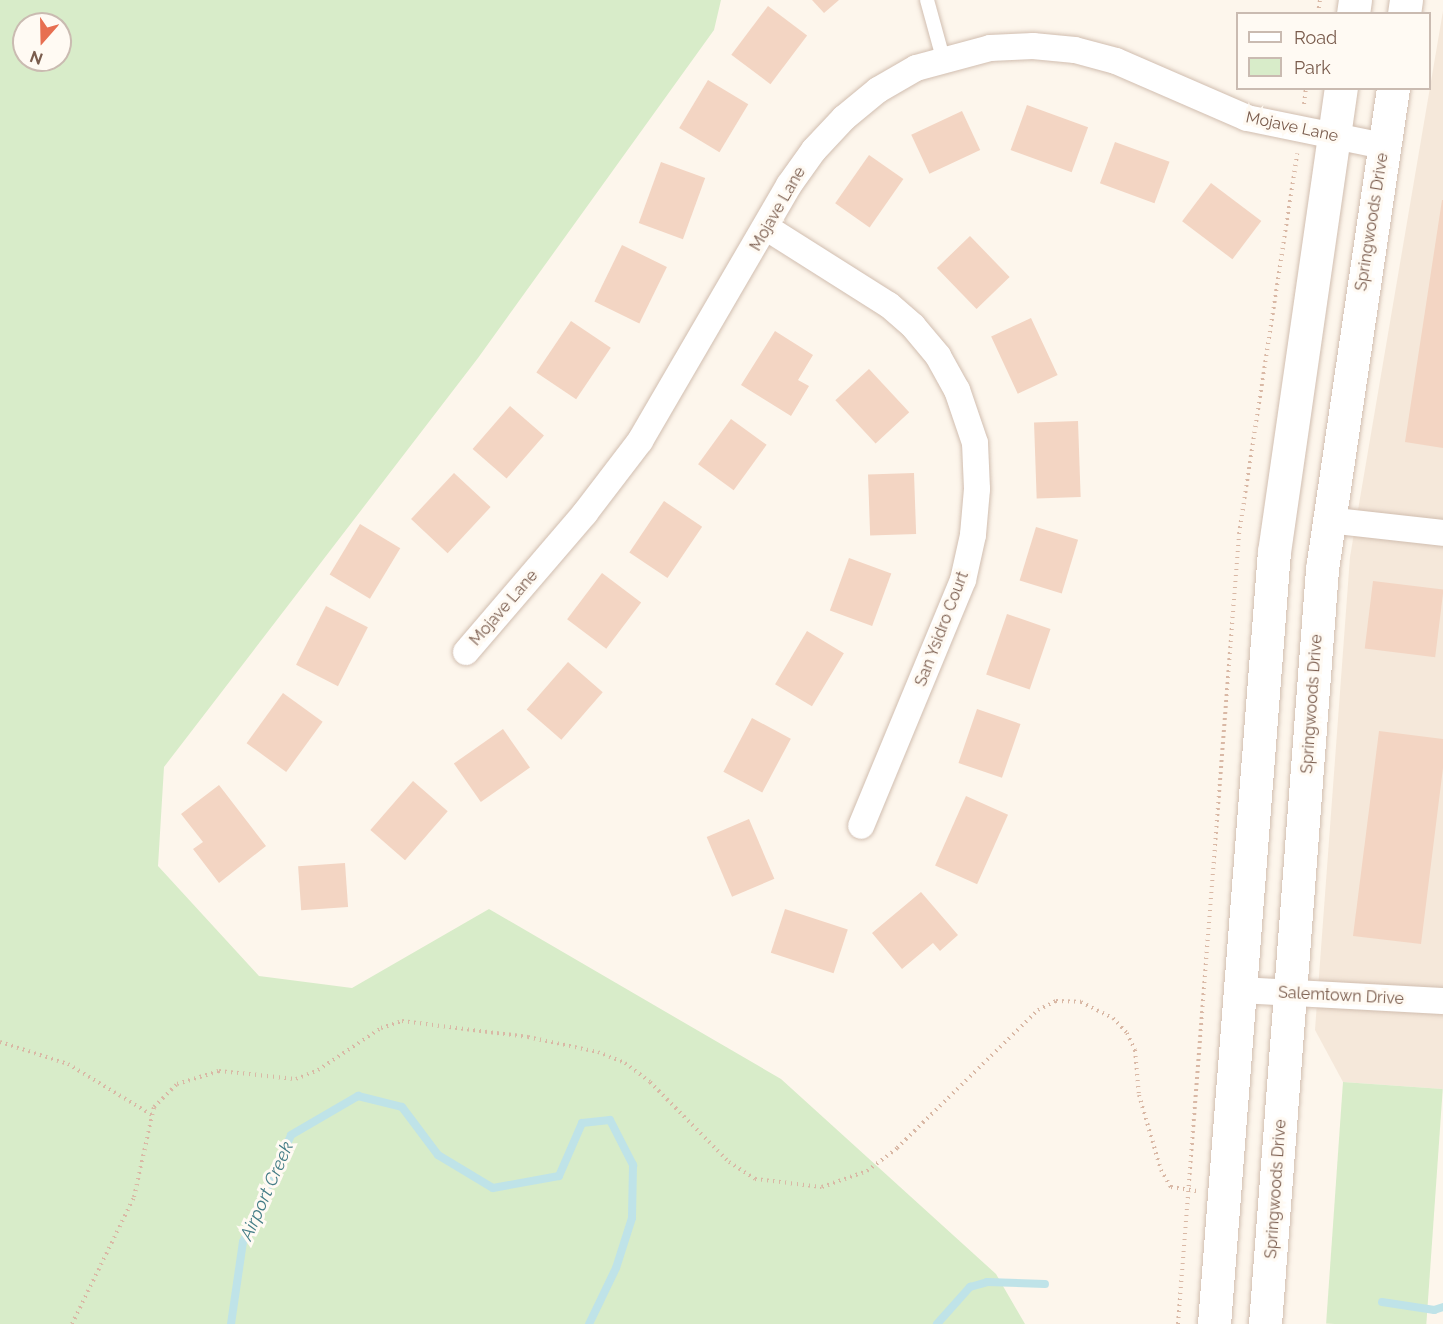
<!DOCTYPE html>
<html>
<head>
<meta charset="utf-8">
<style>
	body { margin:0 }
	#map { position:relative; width:1443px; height:1324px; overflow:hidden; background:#fdf6ec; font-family:Raleway,sans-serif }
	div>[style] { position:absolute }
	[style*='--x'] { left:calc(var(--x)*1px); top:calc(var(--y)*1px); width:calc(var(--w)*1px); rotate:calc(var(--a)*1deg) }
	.residential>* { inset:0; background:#f5e8da }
	.green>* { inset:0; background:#d8ecc9; transform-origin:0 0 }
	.stream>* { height:8px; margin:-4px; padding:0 4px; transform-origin:4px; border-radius:4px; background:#bfe3e8 }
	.building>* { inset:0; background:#f3d5c3; transform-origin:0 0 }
	.path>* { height:4px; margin-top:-2px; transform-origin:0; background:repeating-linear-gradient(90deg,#d9b8a5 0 1.5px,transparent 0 6px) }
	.roads { filter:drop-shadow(0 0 2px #d1beb0) drop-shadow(0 0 2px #d1beb0) }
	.lane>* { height:14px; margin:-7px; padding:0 7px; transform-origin:7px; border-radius:7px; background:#fff }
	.street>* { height:26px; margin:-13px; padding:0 13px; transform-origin:13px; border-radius:13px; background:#fff }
	.secondary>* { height:33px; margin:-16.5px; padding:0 16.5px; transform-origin:16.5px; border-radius:16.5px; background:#fff }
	span { translate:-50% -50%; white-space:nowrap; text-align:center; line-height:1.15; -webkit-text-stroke:6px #fffaf3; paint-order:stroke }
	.street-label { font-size:16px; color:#7a5c4d }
	.water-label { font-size:18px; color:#437c86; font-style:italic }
	.legend { position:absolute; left:1236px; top:12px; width:195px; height:78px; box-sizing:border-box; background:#fffaf3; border:2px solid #cabbb1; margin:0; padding:8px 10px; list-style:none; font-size:18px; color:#7a5c4d }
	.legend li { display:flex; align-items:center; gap:12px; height:30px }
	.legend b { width:30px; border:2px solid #cabbb1 }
	.north { position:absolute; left:12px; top:12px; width:60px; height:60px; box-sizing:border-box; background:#fffaf3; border:2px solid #cabbb1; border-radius:50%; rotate:200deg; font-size:16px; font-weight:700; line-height:24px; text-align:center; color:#7a5c4d }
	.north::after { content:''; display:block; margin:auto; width:21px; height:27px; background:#e76f51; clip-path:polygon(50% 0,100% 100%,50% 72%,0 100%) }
</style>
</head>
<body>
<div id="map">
	<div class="residential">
		<div style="clip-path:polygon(1443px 11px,1443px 1089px,1343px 1082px,1315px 1030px,1350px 557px)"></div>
	</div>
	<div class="green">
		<div style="clip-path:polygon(evenodd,0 0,721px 0,714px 30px,478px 358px,164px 767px,158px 866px,259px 976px,352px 988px,489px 909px,781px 1079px,996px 1274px,1025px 1324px,0 1324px,0 0,24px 24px,60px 24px,60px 60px,24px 60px,24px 24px)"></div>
		<div style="left:1343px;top:1082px;width:100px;height:242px;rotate:4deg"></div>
	</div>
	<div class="stream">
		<div style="--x:1382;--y:1302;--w:53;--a:8.7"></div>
		<div style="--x:1434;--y:1310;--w:9;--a:-18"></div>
		<div style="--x:231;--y:1324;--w:83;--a:-81.7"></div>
		<div style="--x:243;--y:1242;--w:117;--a:-65.8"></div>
		<div style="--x:291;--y:1135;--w:78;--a:-30.2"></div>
		<div style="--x:358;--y:1096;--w:45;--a:14"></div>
		<div style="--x:402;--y:1107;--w:60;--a:53.1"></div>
		<div style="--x:438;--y:1155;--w:64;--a:31"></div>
		<div style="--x:493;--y:1188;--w:67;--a:-10.3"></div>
		<div style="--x:559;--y:1176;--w:58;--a:-66.5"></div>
		<div style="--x:582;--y:1123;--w:28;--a:-6"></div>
		<div style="--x:610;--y:1120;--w:51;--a:62.9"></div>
		<div style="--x:633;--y:1165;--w:53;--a:91.1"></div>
		<div style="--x:632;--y:1218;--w:52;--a:107.7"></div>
		<div style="--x:616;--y:1268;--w:62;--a:115.7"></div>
		<div style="--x:937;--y:1324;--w:50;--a:-48.3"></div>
		<div style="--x:970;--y:1287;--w:18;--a:-16"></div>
		<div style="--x:987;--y:1282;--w:58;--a:2"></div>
	</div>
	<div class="building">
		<div style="clip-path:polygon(812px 0,839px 0,824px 13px)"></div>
		<div style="left:768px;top:6px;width:49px;height:61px;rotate:37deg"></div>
		<div style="left:708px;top:80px;width:47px;height:56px;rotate:31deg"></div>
		<div style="left:1027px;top:105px;width:65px;height:48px;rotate:20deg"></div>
		<div style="left:962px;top:111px;width:43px;height:56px;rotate:65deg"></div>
		<div style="left:1115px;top:142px;width:58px;height:44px;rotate:20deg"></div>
		<div style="left:869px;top:155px;width:42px;height:59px;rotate:35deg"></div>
		<div style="left:661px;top:162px;width:47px;height:65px;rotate:20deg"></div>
		<div style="left:1211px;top:183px;width:63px;height:48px;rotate:37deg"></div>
		<div style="clip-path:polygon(1442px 200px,1443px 200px,1443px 448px,1405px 442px)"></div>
		<div style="left:970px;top:236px;width:57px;height:46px;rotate:46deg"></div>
		<div style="left:622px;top:245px;width:50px;height:63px;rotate:26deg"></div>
		<div style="left:1031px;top:318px;width:63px;height:44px;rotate:65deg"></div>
		<div style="left:571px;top:321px;width:48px;height:62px;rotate:34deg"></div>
		<div style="clip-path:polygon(775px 331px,813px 355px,798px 380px,809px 386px,791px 416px,741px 385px)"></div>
		<div style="left:869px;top:369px;width:59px;height:46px;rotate:47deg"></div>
		<div style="left:510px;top:406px;width:45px;height:57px;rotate:41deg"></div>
		<div style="left:731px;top:419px;width:44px;height:56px;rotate:36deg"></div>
		<div style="left:1078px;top:421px;width:76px;height:44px;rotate:88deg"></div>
		<div style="left:454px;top:473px;width:50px;height:63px;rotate:43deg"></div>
		<div style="left:914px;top:473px;width:61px;height:46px;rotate:88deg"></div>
		<div style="left:664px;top:501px;width:46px;height:62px;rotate:34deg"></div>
		<div style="left:360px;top:524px;width:47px;height:59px;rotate:31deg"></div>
		<div style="left:1036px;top:527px;width:44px;height:56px;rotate:17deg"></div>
		<div style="left:849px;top:558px;width:45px;height:56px;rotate:20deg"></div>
		<div style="left:602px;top:573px;width:49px;height:58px;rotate:37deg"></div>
		<div style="left:1373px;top:581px;width:71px;height:68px;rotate:7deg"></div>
		<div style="left:326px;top:606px;width:47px;height:66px;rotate:27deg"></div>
		<div style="left:1007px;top:614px;width:46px;height:64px;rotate:19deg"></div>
		<div style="left:807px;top:631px;width:43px;height:62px;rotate:31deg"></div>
		<div style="left:568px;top:662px;width:46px;height:63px;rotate:41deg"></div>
		<div style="left:283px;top:693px;width:49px;height:62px;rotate:36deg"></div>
		<div style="left:977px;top:709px;width:46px;height:57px;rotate:19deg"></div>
		<div style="left:752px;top:718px;width:44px;height:61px;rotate:28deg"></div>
		<div style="left:503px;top:729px;width:47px;height:60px;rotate:55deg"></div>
		<div style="clip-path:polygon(1379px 731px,1443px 739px,1443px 768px,1421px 944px,1353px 936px)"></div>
		<div style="left:413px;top:781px;width:46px;height:65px;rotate:41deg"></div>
		<div style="clip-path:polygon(219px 785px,266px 846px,219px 883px,193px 849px,203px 842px,181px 814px)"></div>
		<div style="left:966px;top:796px;width:46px;height:76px;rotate:24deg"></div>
		<div style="left:749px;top:819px;width:65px;height:46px;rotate:67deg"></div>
		<div style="left:345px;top:863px;width:44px;height:47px;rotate:86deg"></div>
		<div style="clip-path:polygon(921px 892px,958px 935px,940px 951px,933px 943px,902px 969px,872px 933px)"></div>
		<div style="left:785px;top:909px;width:66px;height:46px;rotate:18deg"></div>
	</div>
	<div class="path">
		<div style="--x:1318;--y:14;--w:14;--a:-82"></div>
		<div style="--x:1304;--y:104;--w:16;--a:-83"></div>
		<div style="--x:0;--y:1042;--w:71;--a:17.9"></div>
		<div style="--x:68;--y:1064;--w:98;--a:31.3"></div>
		<div style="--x:72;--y:1324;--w:141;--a:-64"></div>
		<div style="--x:134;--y:1197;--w:92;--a:-77.5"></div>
		<div style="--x:154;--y:1107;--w:33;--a:-45"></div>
		<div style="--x:177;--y:1084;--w:44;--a:-17.2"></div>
		<div style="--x:219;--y:1071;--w:77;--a:5.9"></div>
		<div style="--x:296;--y:1079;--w:24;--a:-22"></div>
		<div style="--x:318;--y:1070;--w:76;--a:-33.7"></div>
		<div style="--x:381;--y:1028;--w:22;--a:-18"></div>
		<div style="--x:402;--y:1021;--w:127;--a:7.2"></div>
		<div style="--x:528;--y:1037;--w:72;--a:12.1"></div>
		<div style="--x:598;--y:1052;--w:29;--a:22"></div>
		<div style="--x:625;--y:1063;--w:31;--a:37"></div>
		<div style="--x:650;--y:1082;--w:112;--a:45.4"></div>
		<div style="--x:729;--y:1162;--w:31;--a:33"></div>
		<div style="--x:755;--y:1179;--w:67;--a:6.8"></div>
		<div style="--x:822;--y:1187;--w:48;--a:-19.6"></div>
		<div style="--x:867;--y:1171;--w:38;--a:-37"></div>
		<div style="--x:897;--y:1148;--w:197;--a:-44.4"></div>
		<div style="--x:1038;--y:1010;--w:20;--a:-27"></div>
		<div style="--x:1056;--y:1001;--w:25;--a:2"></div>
		<div style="--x:1081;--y:1002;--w:36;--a:27"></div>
		<div style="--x:1113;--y:1018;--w:21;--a:47"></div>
		<div style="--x:1127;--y:1033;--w:19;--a:65"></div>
		<div style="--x:1135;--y:1050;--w:45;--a:84.9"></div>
		<div style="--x:1139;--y:1095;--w:78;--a:73.7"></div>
		<div style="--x:1161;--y:1170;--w:20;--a:60"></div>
		<div style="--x:1171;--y:1187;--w:26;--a:9"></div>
		<div style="--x:1178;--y:1324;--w:792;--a:-85.58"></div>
		<div style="--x:1239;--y:534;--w:385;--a:-81.3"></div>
	</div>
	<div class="roads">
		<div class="lane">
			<div style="--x:927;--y:0;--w:60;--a:74.6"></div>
		</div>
		<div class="street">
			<div style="--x:767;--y:228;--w:144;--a:32.3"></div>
			<div style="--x:889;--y:305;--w:32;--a:41"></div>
			<div style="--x:913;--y:326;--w:39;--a:50"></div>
			<div style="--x:938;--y:356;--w:39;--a:61"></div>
			<div style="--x:957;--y:390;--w:56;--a:71.2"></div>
			<div style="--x:975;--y:443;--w:46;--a:87.5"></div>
			<div style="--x:977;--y:489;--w:46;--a:95"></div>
			<div style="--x:973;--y:535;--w:46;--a:102.5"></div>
			<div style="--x:963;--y:580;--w:266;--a:112.5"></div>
			<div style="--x:1328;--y:520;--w:116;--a:6.4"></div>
			<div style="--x:466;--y:652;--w:183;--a:-49.4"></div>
			<div style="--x:585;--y:513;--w:91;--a:-52.6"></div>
			<div style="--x:640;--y:441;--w:296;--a:-59.8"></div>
			<div style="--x:789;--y:185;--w:43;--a:-54.5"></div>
			<div style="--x:814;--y:150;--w:44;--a:-46.8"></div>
			<div style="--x:844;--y:118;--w:44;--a:-39.5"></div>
			<div style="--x:878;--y:90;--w:44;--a:-30.1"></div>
			<div style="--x:916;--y:68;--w:77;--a:-15.1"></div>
			<div style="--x:990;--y:48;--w:43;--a:-2.7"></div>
			<div style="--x:1033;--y:46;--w:42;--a:5.4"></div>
			<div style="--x:1075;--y:50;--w:42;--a:15"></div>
			<div style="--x:1116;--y:61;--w:143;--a:23.5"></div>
			<div style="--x:1247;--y:118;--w:140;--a:11.6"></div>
			<div style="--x:1239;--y:990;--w:204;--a:3.1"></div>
		</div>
		<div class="secondary">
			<div style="--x:1353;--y:14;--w:14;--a:-82"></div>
			<div style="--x:1404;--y:14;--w:14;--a:-82"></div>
			<div style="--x:1214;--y:1324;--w:774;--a:-85.56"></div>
			<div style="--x:1274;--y:552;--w:469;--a:-81.8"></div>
			<div style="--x:1265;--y:1324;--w:757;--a:-85.68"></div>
			<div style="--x:1322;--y:569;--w:486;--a:-81.6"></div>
		</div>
	</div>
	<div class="street-label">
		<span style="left:1292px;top:127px;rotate:12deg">Mojave Lane</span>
		<span style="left:778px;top:209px;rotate:-60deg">Mojave Lane</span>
		<span style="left:1372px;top:222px;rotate:-81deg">Springwoods Drive</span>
		<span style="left:504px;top:608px;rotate:-49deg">Mojave Lane</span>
		<span style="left:942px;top:629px;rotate:-69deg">San Ysidro Court</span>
		<span style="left:1312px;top:704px;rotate:-86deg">Springwoods Drive</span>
		<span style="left:1341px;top:996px;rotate:3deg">Salemtown Drive</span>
		<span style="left:1276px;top:1189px;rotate:-86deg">Springwoods Drive</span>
	</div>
	<div class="water-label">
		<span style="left:267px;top:1191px;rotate:-66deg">Airport Creek</span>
	</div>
	<ul class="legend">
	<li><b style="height:8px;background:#fff"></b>Road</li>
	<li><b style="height:16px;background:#d8ecc9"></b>Park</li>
	</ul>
	<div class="north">N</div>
</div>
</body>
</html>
